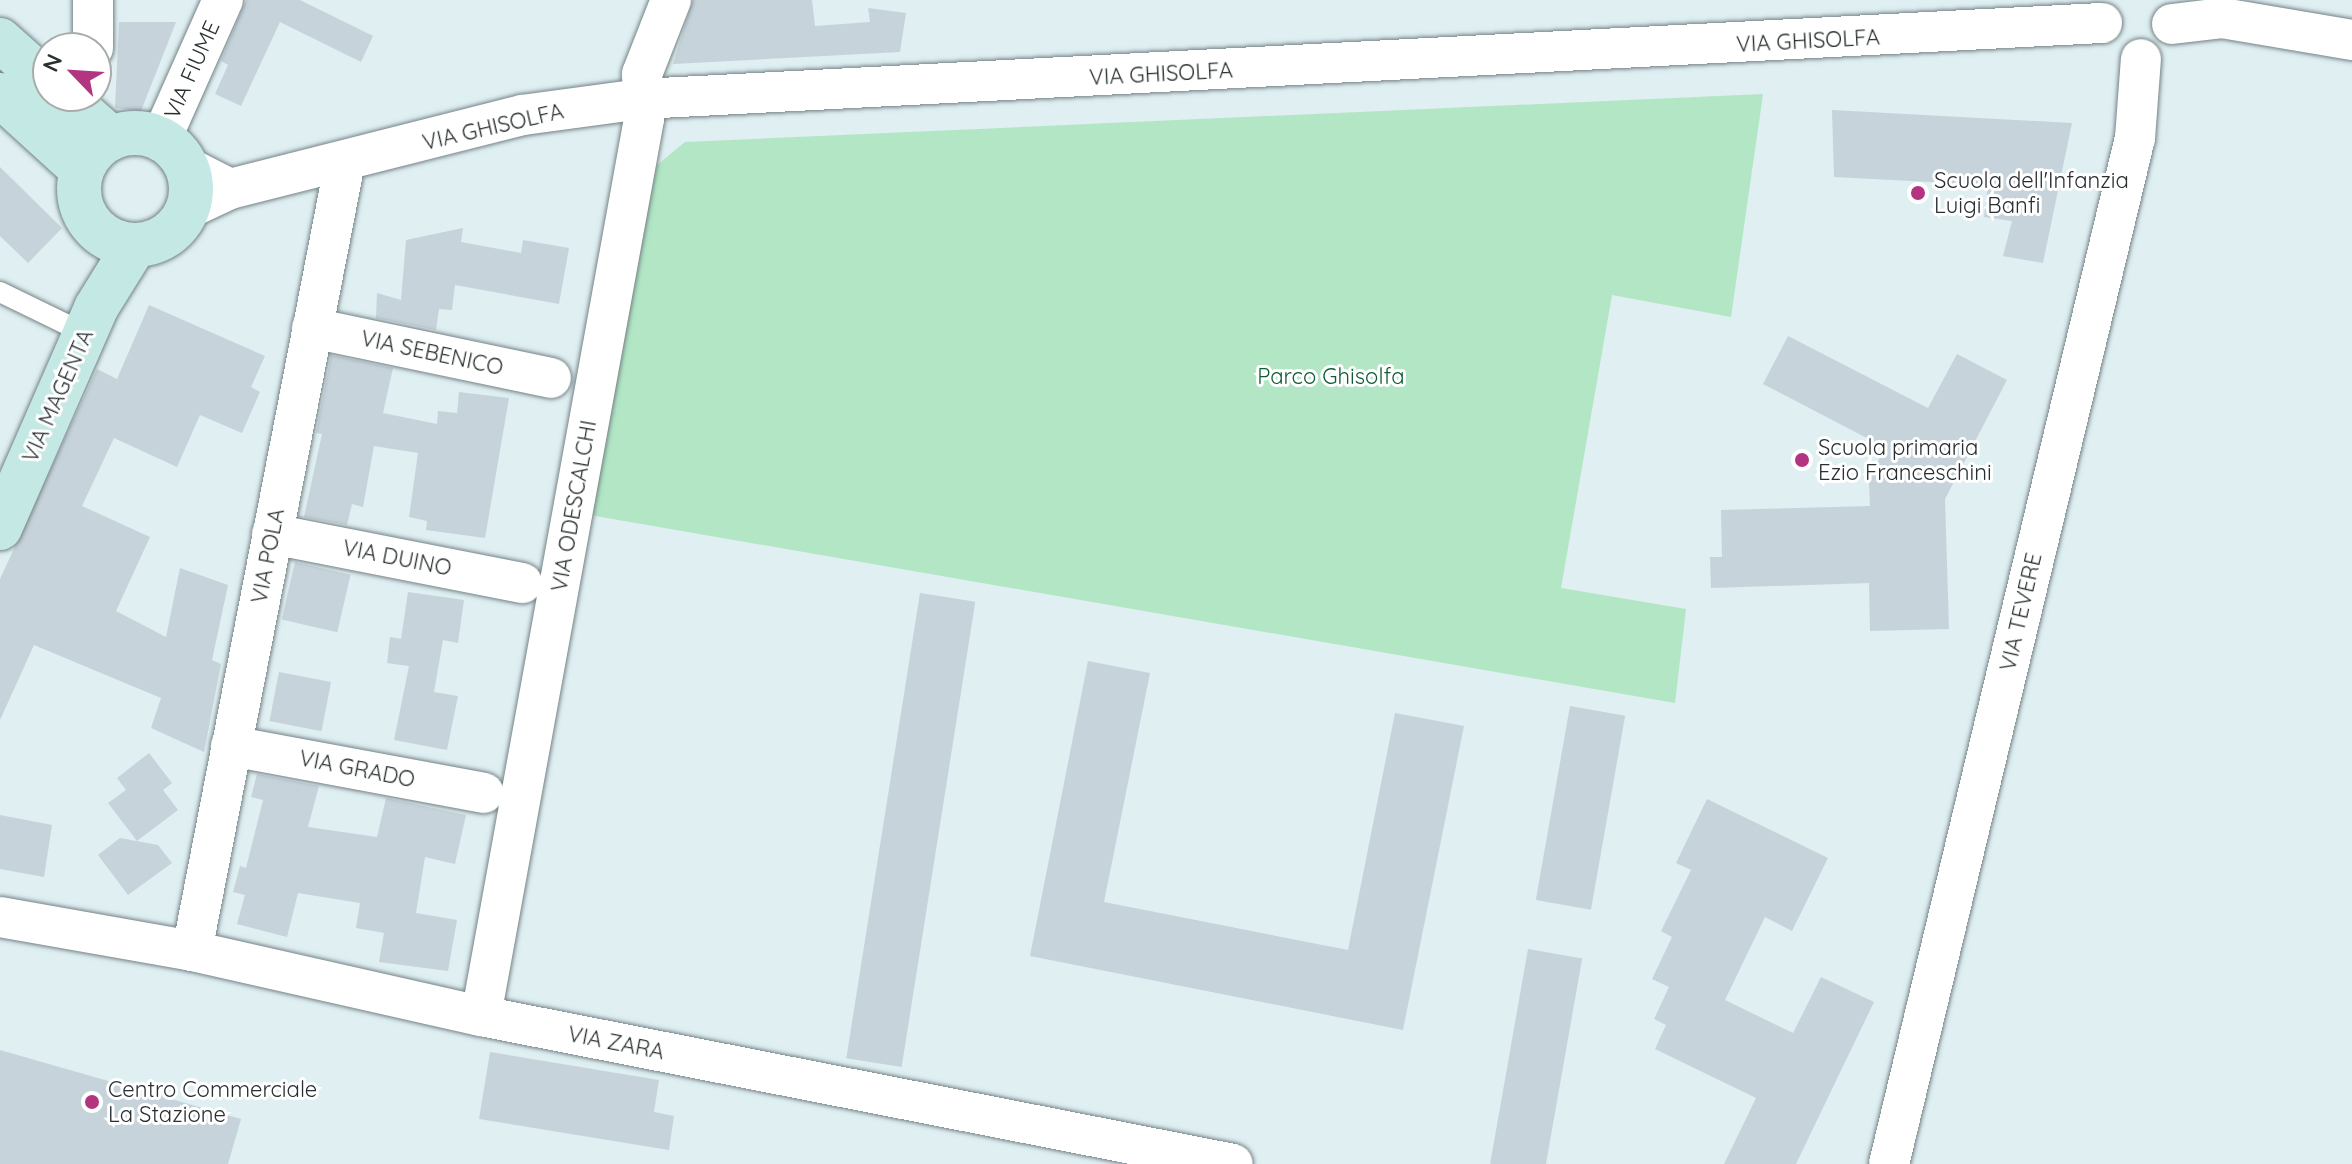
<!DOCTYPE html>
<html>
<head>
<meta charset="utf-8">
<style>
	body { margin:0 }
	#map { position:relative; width:2352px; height:1164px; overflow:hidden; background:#dfeff2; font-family:Quicksand,sans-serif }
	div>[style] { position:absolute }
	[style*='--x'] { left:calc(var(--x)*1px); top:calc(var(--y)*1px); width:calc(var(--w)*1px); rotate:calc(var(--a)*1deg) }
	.green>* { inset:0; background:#b2e6c4 }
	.building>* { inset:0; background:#c7d3db; transform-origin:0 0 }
	.roads { filter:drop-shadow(0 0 2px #758386) drop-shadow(0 0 2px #758386) }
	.lane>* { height:20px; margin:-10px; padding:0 10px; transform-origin:10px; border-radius:10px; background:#fff }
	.street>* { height:40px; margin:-20px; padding:0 20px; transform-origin:20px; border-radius:20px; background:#fff }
	.secondary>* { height:44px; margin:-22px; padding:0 22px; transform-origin:22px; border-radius:22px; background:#c4e8e4 }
	.secondary>.ring { margin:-22px; padding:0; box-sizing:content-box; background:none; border:44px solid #c4e8e4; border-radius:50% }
	.dots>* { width:22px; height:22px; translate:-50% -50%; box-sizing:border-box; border:4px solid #fff; border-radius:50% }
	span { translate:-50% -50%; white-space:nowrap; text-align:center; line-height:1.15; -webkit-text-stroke:6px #fff; paint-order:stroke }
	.street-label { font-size:22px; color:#292f30 }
	.poi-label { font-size:22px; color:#292f30 }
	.left { translate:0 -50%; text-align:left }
	.park-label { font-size:22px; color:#115b37 }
	.north { position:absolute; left:32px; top:32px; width:80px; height:80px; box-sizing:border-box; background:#fff; border:2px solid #a9acac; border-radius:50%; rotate:295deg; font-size:22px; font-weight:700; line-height:32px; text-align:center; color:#292f30 }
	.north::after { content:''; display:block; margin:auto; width:28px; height:36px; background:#b33481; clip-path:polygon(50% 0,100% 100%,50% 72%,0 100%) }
</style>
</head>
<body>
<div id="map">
	<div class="green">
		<div style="clip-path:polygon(1763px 94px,1731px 317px,1612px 295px,1561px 588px,1686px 609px,1675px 703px,584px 514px,656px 166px,685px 142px)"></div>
	</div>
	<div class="building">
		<div style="clip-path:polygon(246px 0,300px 0,373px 36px,361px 62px,280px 22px,241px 106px,215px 94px,228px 65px,221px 61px)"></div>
		<div style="clip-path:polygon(693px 0,812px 0,815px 26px,870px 22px,868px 8px,906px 13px,900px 52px,673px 64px)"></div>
		<div style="clip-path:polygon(119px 22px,176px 22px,141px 111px,115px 108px)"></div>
		<div style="clip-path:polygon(1832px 110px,2072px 123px,2043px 263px,2003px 256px,2012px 221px,1984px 217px,1988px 185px,1834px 177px)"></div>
		<div style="clip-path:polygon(0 167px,62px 228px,28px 263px,0 236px)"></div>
		<div style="clip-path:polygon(463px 228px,461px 242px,521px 253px,523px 240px,569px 248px,559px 304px,455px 285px,452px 310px,439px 309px,436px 330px,376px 318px,377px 293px,401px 300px,406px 240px)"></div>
		<div style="clip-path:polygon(149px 305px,265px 356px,251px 387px,260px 392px,242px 433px,200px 415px,177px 467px,114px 438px,82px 506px,150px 537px,116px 611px,166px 637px,180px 568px,228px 585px,212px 660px,221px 664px,204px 752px,151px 728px,161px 698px,34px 645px,0 720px,0 579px,97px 369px,117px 379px)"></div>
		<div style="clip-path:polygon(1788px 336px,1928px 408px,1957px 354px,2007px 380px,1945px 499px,1949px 629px,1870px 631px,1869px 583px,1711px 588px,1710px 557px,1722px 557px,1721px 510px,1870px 506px,1869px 483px,1884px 447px,1763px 384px)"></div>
		<div style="clip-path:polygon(331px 355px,393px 368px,383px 413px,437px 424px,438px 411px,457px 413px,459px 392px,509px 398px,485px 538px,426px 530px,427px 521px,409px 517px,418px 453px,374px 446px,363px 507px,352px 504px,347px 525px,304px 517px,322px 434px,316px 433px)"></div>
		<div style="left:295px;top:562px;width:57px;height:59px;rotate:13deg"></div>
		<div style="clip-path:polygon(408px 592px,464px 600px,458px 643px,443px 640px,434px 692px,458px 696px,447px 750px,394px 740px,409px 666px,387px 663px,390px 637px,401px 639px)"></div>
		<div style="left:920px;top:593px;width:56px;height:471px;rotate:9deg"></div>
		<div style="clip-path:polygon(1088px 661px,1150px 673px,1104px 902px,1348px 950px,1395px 713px,1464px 726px,1403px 1030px,1030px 956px)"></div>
		<div style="left:279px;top:672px;width:53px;height:50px;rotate:11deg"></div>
		<div style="left:1570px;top:706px;width:56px;height:197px;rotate:10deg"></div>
		<div style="clip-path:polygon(149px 753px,172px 783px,163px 790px,178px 810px,137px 841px,108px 803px,126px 790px,117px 778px)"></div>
		<div style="clip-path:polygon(257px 774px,319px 786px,308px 827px,377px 837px,386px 798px,466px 815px,455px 864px,425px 857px,416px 913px,457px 920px,448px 971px,379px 962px,384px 933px,356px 928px,360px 903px,298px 893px,287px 937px,237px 924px,245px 895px,233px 892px,240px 866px,246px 868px,263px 800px,251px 797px)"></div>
		<div style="clip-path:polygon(1707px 799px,1828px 858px,1792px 931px,1765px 917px,1725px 1000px,1793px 1033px,1821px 977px,1874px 1002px,1796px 1164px,1724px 1164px,1756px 1098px,1655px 1049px,1666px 1025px,1654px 1019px,1669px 987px,1652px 979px,1672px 937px,1661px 931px,1691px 870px,1676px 863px)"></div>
		<div style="clip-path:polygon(0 815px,52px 825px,44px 877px,0 869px)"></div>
		<div style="clip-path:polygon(120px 838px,158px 845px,172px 863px,128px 895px,98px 855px)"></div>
		<div style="left:1528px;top:949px;width:55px;height:218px;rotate:10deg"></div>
		<div style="clip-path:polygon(0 1050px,241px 1119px,228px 1164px,0 1164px)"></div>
		<div style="clip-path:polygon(490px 1052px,659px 1080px,654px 1112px,674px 1116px,669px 1150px,479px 1119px)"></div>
	</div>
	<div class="roads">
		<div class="lane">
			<div style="--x:0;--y:292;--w:96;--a:26"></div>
		</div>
		<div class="street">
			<div style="--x:2172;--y:24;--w:50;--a:-6.8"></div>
			<div style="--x:2222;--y:18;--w:132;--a:9.6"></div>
			<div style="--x:93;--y:48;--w:48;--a:-90"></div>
			<div style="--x:161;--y:139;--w:152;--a:-66"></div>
			<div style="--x:187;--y:167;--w:48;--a:27.1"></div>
			<div style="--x:187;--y:209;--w:47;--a:-24.9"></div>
			<div style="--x:230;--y:189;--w:302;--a:-14.2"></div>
			<div style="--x:523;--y:115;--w:119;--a:-7.7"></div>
			<div style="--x:641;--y:99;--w:1463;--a:-2.98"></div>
			<div style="--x:312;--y:328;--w:244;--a:11.8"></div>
			<div style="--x:272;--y:534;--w:255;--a:11.1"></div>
			<div style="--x:231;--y:746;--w:257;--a:10.5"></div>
			<div style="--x:0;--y:917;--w:195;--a:10"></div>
			<div style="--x:192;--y:951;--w:296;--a:12.7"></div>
			<div style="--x:481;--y:1016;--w:766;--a:11.13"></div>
			<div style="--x:192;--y:951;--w:804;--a:-79.03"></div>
			<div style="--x:481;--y:1016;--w:912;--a:-79.7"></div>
			<div style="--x:644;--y:119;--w:45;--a:-92.5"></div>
			<div style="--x:642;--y:74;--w:79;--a:-68.6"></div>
			<div style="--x:1889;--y:1164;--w:1055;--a:-76.52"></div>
			<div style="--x:2135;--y:138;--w:79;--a:-85.7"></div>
		</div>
		<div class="secondary">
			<div style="--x:0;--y:40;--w:64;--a:41.9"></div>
			<div style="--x:0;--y:95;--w:111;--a:42.4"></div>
			<div style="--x:63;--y:96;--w:64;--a:41.2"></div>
			<div class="ring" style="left:79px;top:133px;width:68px;height:68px"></div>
			<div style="--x:0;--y:528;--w:240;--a:-66.4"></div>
			<div style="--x:96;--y:308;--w:74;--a:-58.2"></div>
		</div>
	</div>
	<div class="dots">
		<div style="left:1918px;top:193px;background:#b33481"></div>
		<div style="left:1802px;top:460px;background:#b33481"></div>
		<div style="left:92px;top:1102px;background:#b33481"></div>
	</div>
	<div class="street-label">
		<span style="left:1808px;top:41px;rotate:-3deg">VIA GHISOLFA</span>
		<span style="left:192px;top:70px;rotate:-66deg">VIA FIUME</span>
		<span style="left:1161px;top:74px;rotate:-3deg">VIA GHISOLFA</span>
		<span style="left:493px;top:127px;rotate:-13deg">VIA GHISOLFA</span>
		<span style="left:432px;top:353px;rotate:12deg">VIA SEBENICO</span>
		<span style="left:58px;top:396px;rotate:-66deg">VIA MAGENTA</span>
		<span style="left:574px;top:506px;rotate:-80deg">VIA ODESCALCHI</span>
		<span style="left:268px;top:556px;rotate:-79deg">VIA POLA</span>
		<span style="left:397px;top:558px;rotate:11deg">VIA DUINO</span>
		<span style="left:2021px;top:612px;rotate:-77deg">VIA TEVERE</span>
		<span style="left:357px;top:769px;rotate:11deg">VIA GRADO</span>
		<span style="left:616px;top:1043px;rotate:11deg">VIA ZARA</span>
	</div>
	<div class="poi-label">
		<span class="left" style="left:1934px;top:193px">Scuola dell'Infanzia<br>Luigi Banfi</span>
		<span class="left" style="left:1818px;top:460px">Scuola primaria<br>Ezio Franceschini</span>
		<span class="left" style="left:108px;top:1102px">Centro Commerciale<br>La Stazione</span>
	</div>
	<div class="park-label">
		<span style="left:1331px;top:377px">Parco Ghisolfa</span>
	</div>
	<div class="north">N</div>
</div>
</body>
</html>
